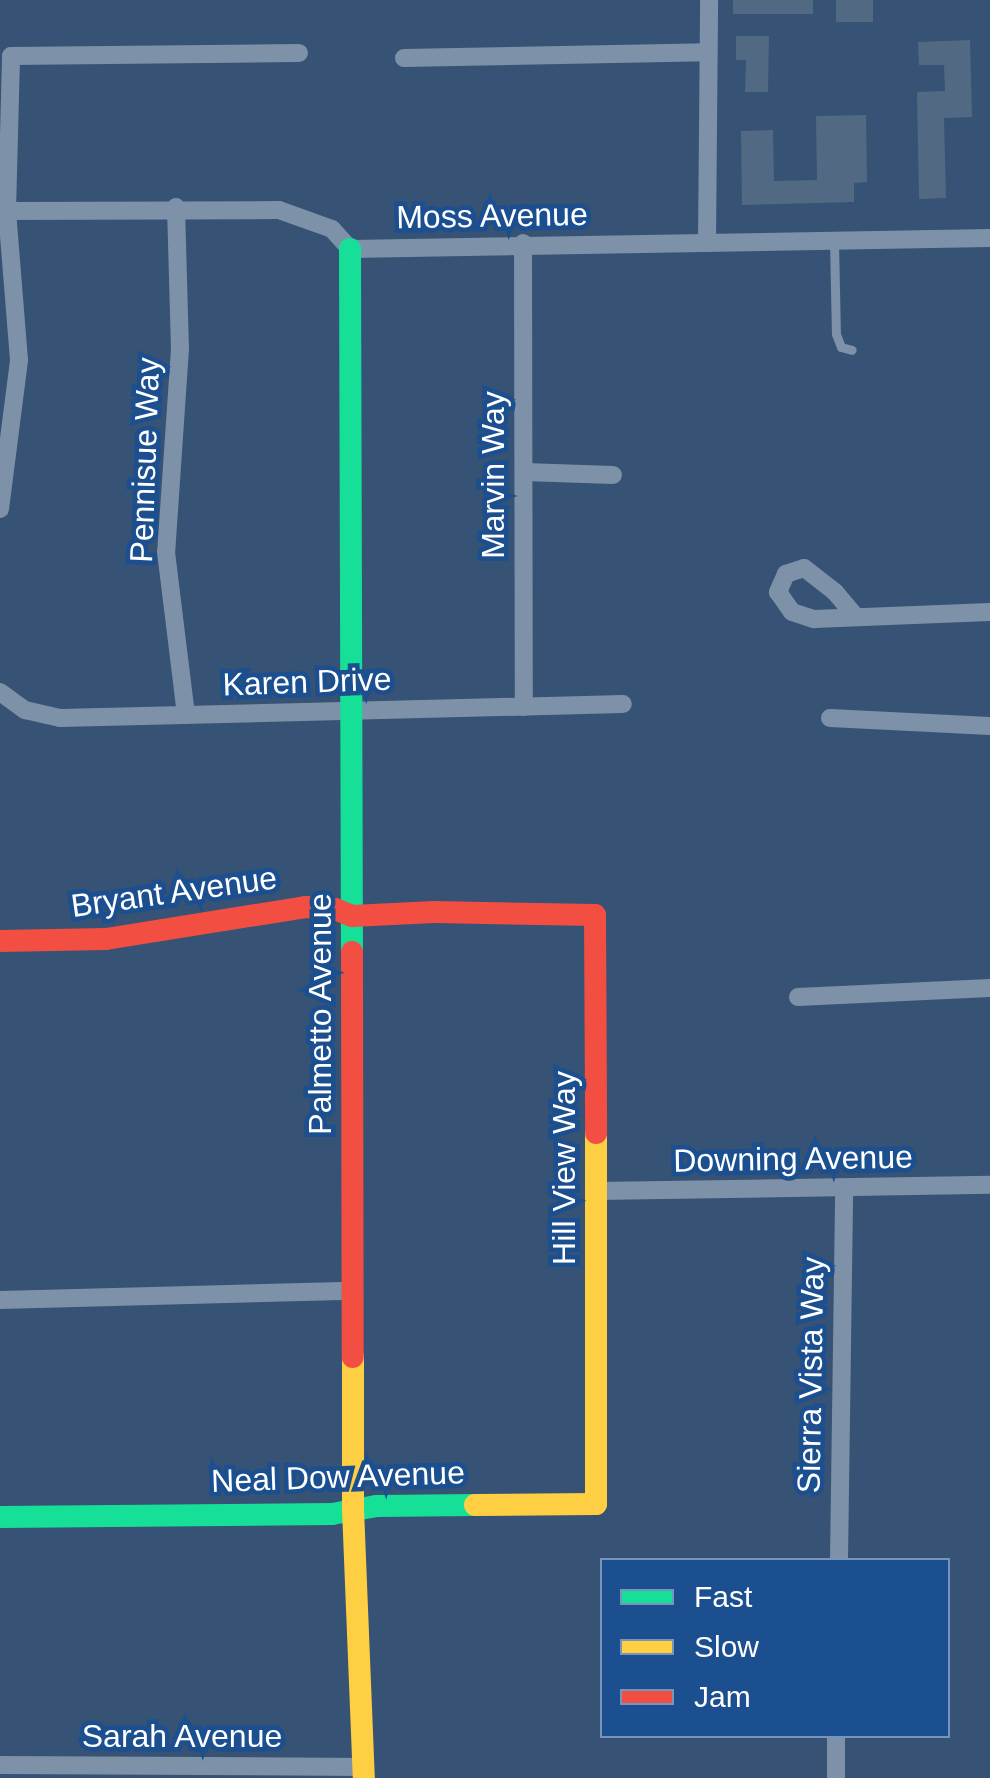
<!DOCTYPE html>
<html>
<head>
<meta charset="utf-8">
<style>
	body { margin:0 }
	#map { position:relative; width:990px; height:1778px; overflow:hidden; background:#365274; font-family:Arial,sans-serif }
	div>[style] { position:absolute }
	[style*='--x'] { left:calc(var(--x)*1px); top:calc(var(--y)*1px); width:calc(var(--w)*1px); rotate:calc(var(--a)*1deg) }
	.building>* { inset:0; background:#526984; transform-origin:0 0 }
	.lane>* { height:9px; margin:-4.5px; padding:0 4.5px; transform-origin:4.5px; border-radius:4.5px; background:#7d92a8 }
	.street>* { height:18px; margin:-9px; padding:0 9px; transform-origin:9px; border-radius:9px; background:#7d92a8 }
	.fast>* { height:22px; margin:-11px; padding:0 11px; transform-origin:11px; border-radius:11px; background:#16e098 }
	.slow>* { height:22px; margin:-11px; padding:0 11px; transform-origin:11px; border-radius:11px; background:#ffcf43 }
	.jam>* { height:22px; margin:-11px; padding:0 11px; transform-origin:11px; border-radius:11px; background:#f24e42 }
	span { translate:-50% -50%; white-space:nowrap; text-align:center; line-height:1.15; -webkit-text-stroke:9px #1b4f8f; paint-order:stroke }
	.street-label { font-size:32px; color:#fff }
	.legend { position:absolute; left:600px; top:1558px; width:350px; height:180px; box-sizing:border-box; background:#1b4f8f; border:2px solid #7695bc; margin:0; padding:12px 18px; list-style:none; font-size:30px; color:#fff }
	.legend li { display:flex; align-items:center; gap:20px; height:50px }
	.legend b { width:50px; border:2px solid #7695bc }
</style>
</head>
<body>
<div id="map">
	<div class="building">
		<div style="left:733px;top:0;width:80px;height:14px"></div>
		<div style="left:836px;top:0;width:37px;height:22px"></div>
		<div style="clip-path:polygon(736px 36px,769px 36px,768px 92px,745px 92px,746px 60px,736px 60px)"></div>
		<div style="clip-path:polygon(970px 40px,972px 117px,944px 118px,946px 198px,919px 199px,917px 92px,945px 91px,944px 65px,919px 65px,918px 42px)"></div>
		<div style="clip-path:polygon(866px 115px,867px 182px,854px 183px,854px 202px,742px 205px,741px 131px,773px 130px,774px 181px,817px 180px,816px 116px)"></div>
	</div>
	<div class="lane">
		<div style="--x:834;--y:241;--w:93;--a:88.8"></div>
		<div style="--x:836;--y:334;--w:14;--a:69"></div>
		<div style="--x:841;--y:347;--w:11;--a:15"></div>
	</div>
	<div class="street">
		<div style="--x:404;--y:58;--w:304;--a:-1.1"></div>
		<div style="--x:176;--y:207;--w:142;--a:88.4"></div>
		<div style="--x:180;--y:349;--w:203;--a:93.9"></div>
		<div style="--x:166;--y:552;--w:164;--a:83"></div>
		<div style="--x:7;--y:211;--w:272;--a:-0.2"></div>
		<div style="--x:279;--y:210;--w:56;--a:19.7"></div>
		<div style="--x:332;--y:229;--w:27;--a:48"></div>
		<div style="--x:350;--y:249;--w:640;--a:-0.98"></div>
		<div style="--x:523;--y:243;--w:464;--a:89.9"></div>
		<div style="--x:707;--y:243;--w:243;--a:-89.5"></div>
		<div style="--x:524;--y:472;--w:89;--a:1.9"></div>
		<div style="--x:0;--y:509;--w:150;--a:-82.7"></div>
		<div style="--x:19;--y:360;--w:149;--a:-94.6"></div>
		<div style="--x:7;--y:211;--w:155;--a:-88.5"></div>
		<div style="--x:11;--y:56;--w:288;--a:-0.6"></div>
		<div style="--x:856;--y:617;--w:33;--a:-130"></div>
		<div style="--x:835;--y:592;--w:39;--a:-142"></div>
		<div style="--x:804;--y:568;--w:19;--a:162"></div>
		<div style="--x:786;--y:574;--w:20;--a:114"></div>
		<div style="--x:778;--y:592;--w:24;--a:55"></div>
		<div style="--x:792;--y:612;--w:23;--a:18"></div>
		<div style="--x:814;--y:619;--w:176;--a:-2.3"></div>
		<div style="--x:0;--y:692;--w:31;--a:36"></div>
		<div style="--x:25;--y:710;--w:36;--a:13"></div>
		<div style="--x:60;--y:718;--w:563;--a:-1.42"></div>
		<div style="--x:830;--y:718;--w:160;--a:2.9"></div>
		<div style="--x:798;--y:997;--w:192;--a:-2.7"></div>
		<div style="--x:597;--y:1191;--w:393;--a:-0.9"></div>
		<div style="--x:0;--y:1300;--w:352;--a:-1.5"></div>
		<div style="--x:839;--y:1560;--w:370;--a:-89.2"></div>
		<div style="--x:0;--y:1765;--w:364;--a:0.3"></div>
		<div style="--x:836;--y:1778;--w:42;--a:-90"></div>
	</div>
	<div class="fast">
		<div style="--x:350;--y:249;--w:703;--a:89.84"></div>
		<div style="--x:0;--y:1517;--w:332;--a:-0.5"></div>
		<div style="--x:332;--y:1514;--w:46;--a:-10.1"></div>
		<div style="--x:377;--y:1506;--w:98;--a:-0.6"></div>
	</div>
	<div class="slow">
		<div style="--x:353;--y:1357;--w:152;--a:90"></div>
		<div style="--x:353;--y:1509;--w:269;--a:87.7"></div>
		<div style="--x:475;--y:1505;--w:121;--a:-0.5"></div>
		<div style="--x:596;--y:1504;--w:371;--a:-90"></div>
	</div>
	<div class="jam">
		<div style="--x:0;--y:941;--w:106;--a:-1.1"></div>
		<div style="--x:106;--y:939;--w:202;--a:-9.1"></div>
		<div style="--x:305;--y:907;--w:30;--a:4"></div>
		<div style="--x:335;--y:909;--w:18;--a:22"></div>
		<div style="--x:352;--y:916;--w:82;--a:-2.8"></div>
		<div style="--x:434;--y:912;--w:161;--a:1.1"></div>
		<div style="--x:595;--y:915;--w:218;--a:89.7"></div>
		<div style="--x:352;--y:952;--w:405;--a:89.9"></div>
	</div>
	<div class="street-label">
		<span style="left:492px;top:216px;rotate:-1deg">Moss Avenue</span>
		<span style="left:145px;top:460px;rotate:-88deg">Pennisue Way</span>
		<span style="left:493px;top:475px;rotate:-90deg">Marvin Way</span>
		<span style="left:307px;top:682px;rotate:-2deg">Karen Drive</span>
		<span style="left:174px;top:892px;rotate:-8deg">Bryant Avenue</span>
		<span style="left:320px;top:1014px;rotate:-90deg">Palmetto Avenue</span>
		<span style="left:793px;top:1159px;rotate:-1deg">Downing Avenue</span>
		<span style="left:564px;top:1168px;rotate:-90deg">Hill View Way</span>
		<span style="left:811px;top:1375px;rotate:-89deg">Sierra Vista Way</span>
		<span style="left:338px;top:1477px;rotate:-2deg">Neal Dow Avenue</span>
		<span style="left:182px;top:1736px">Sarah Avenue</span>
	</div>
	<ul class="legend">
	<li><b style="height:12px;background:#16e098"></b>Fast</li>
	<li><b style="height:12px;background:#ffcf43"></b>Slow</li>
	<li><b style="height:12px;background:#f24e42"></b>Jam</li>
	</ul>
</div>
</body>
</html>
